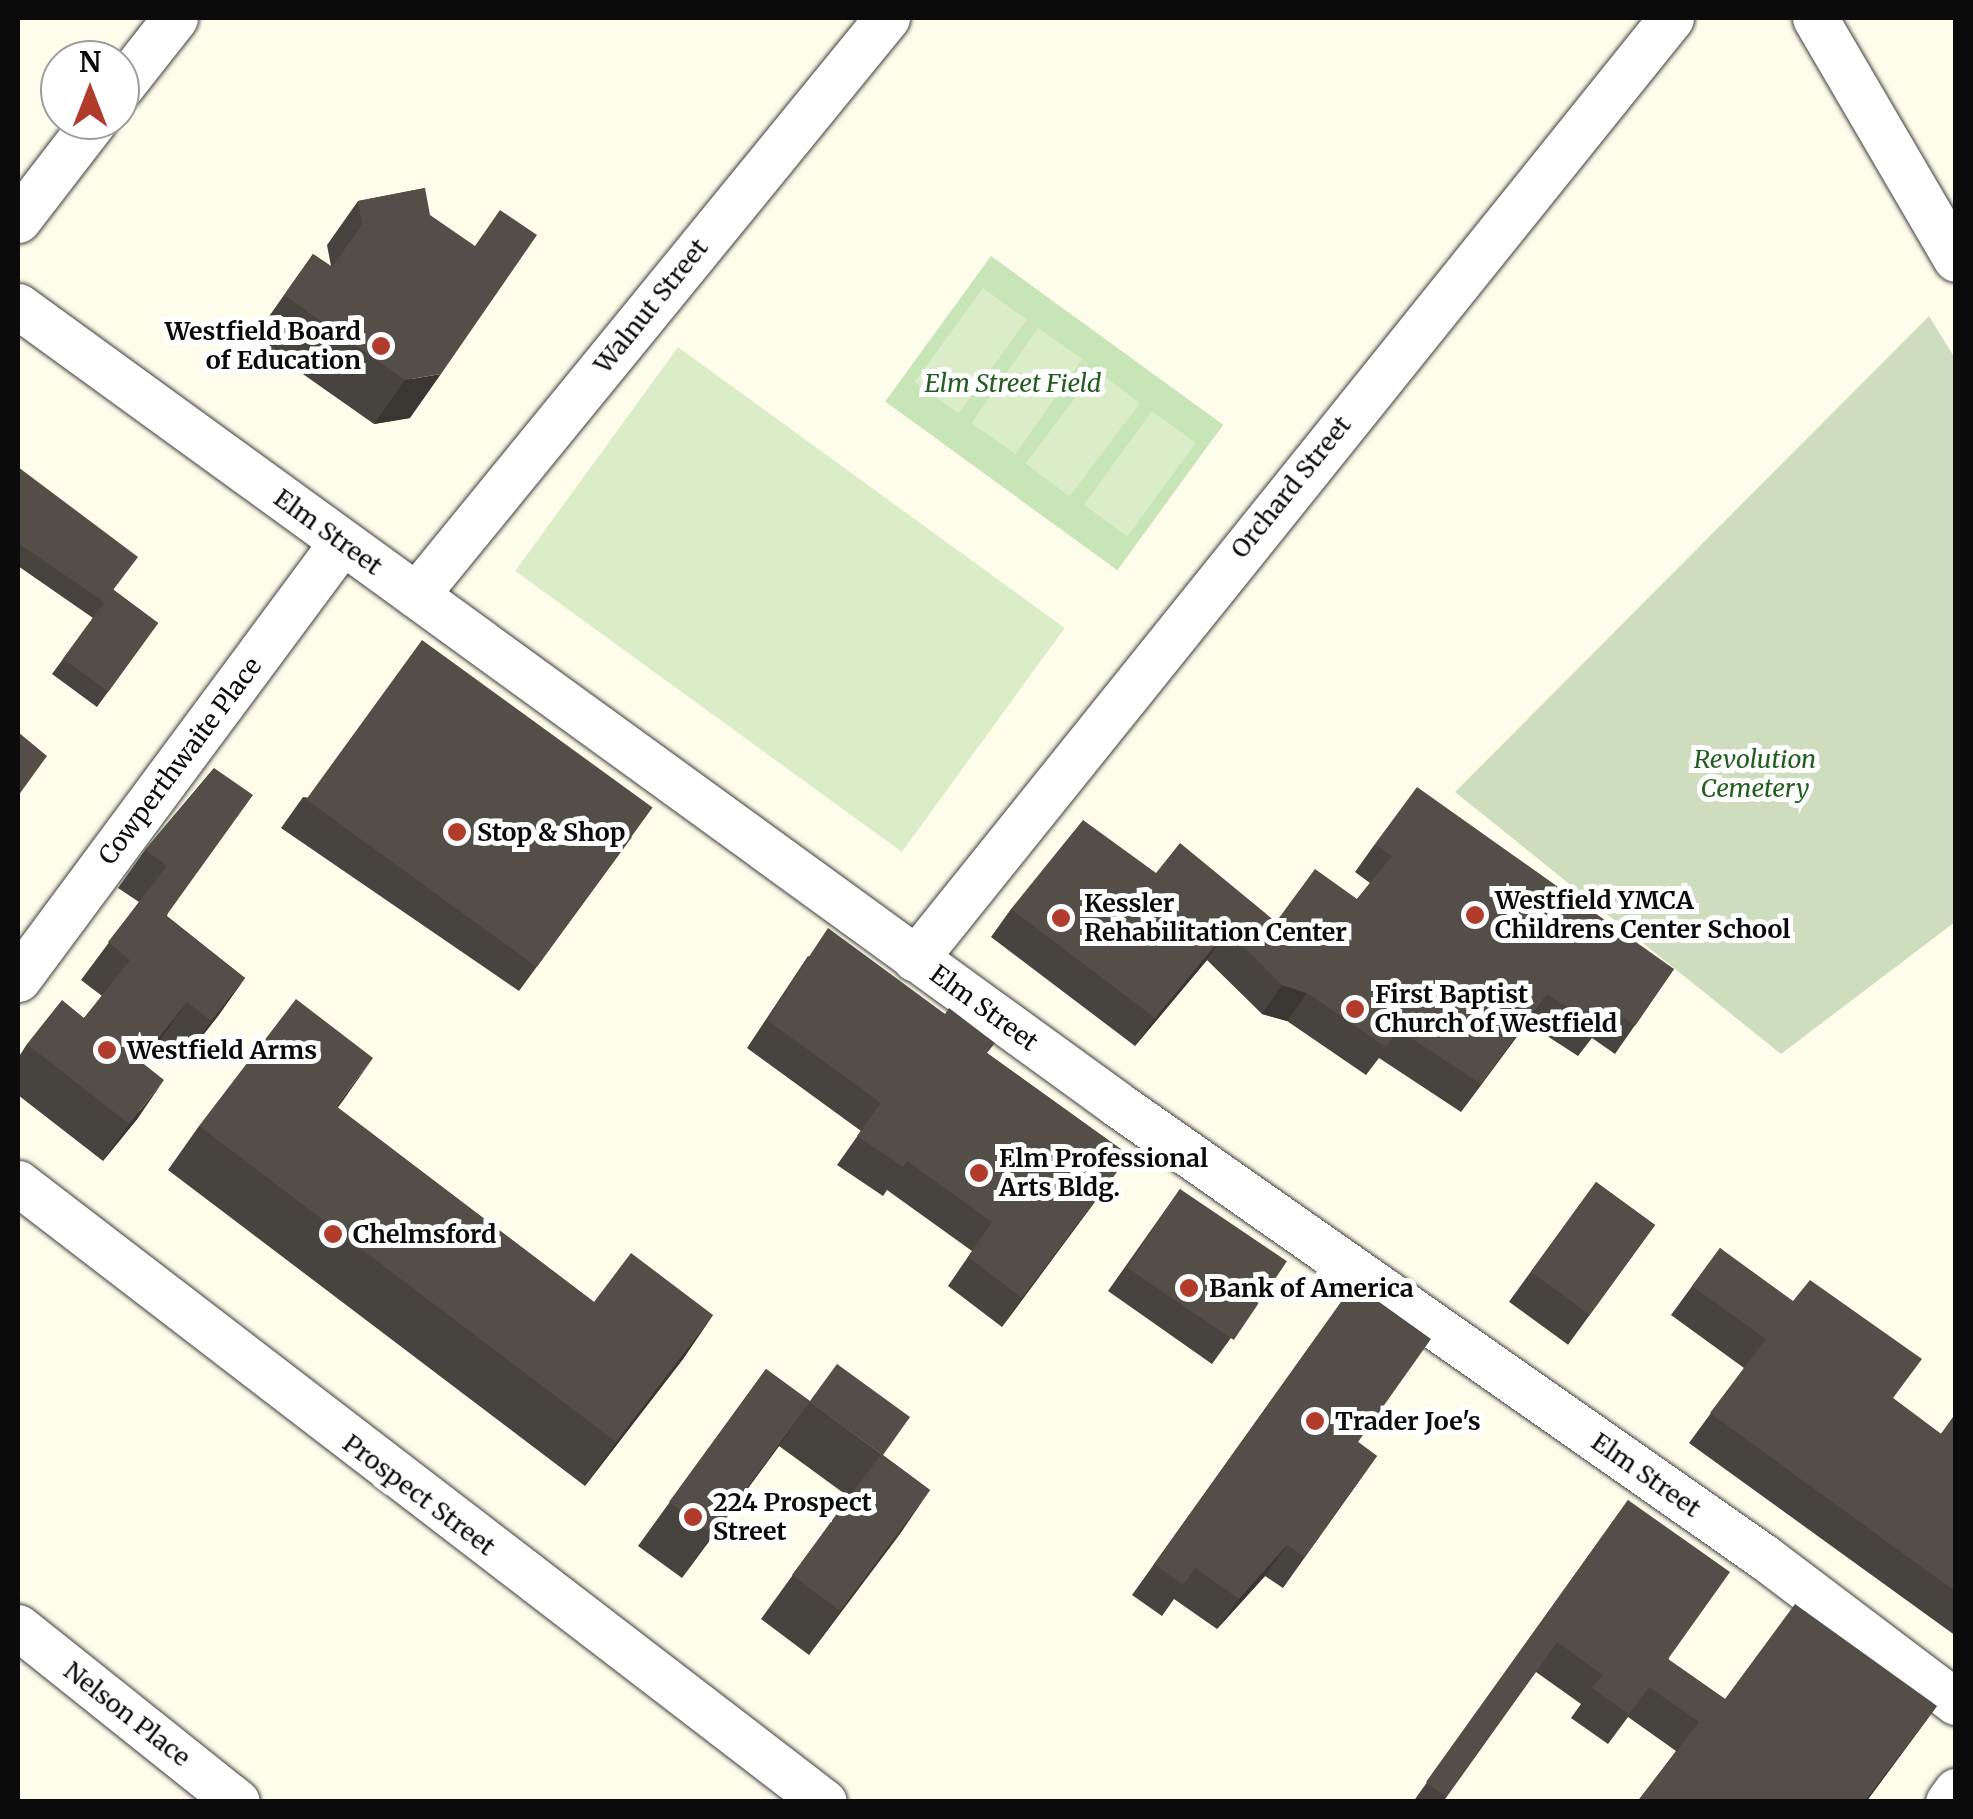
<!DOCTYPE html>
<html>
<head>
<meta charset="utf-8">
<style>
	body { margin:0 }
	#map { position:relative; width:1973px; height:1819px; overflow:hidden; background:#fefdeb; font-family:Merriweather,serif }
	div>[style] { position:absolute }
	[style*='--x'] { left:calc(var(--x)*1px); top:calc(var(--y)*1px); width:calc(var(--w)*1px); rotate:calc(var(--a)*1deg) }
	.green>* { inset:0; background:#c7e5b7; transform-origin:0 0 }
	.cemetery>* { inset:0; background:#ceddbe }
	.pitch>* { inset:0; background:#daedc8; transform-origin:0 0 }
	.roads { filter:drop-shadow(0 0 2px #3e3e3e) drop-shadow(0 0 2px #3e3e3e) }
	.minor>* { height:45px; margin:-22.5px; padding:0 22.5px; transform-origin:22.5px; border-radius:22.5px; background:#fff }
	.wall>* { inset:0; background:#47433e; transform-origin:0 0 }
	.shaded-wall>* { inset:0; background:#3a3732 }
	.building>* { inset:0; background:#534e48; transform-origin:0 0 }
	.dots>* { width:28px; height:28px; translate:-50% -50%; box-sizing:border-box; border:5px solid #fff; border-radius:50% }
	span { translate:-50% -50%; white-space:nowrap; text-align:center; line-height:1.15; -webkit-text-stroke:10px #fff; paint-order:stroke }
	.street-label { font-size:25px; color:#0b0b0b }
	.poi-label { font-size:25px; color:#0b0b0b; font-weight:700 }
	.right { translate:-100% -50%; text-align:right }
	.left { translate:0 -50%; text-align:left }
	.park-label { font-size:25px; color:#235e20; font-style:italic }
	.frame { position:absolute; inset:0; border:20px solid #0b0b0b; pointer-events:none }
	.north { position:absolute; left:40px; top:40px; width:100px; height:100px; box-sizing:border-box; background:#fff; border:2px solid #9d9d9d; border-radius:50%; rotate:0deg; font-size:28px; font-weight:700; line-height:40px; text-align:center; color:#0b0b0b }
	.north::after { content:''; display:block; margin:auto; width:35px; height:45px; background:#b23c2c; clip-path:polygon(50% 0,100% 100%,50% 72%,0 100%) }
</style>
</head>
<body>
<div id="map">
	<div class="green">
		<div style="left:991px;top:256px;width:287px;height:180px;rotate:36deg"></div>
	</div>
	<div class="cemetery">
		<div style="clip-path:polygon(1929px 316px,1956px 360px,1955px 922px,1781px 1054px,1455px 792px)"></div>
	</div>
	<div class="pitch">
		<div style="left:983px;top:288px;width:54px;height:116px;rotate:36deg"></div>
		<div style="left:1038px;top:328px;width:54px;height:116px;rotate:35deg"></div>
		<div style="left:678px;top:347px;width:478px;height:277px;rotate:36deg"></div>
		<div style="left:1096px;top:370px;width:55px;height:117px;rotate:37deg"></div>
		<div style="left:1152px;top:411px;width:54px;height:116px;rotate:36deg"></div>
	</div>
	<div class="roads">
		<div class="minor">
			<div style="--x:1815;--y:18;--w:279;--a:59.7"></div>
			<div style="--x:120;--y:88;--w:89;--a:-51.8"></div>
			<div style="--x:18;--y:220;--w:126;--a:-52.4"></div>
			<div style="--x:18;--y:306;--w:1358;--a:35.98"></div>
			<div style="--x:1117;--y:1104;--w:790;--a:35"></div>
			<div style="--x:1764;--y:1557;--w:241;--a:37.1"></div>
			<div style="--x:416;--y:595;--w:745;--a:-50.78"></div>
			<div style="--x:915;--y:959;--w:1207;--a:-51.22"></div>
			<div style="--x:18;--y:979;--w:544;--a:-53.45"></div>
			<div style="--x:18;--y:1183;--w:1016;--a:37.52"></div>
			<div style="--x:18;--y:1627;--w:280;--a:38.6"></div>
			<div style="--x:1948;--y:1802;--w:14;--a:-54"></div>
		</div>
	</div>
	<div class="wall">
		<div style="clip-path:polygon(425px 188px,410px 418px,374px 424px,253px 339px,313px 254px,331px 266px,327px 245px,358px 201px)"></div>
		<div style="clip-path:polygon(18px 467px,114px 590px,158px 623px,97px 707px,52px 674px,93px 618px,18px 566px)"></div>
		<div style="clip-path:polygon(214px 768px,167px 916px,245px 978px,218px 1016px,184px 1059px,160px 1040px,142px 1063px,138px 1118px,103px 1161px,18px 1095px,18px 1058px,27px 1044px,84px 1018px,102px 996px,81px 980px,139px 902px,118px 888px,145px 850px)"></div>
		<div style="clip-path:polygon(303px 797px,632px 837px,519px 991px,281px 828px)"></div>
		<div style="clip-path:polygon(1375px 844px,1674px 969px,1615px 1054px,1592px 1038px,1578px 1056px,1527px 1023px,1461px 1112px,1379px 1058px,1366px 1075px,1287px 1021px,1262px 1014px,1207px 960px,1135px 1046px,991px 937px,1011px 909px,1156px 873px,1276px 922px,1357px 899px,1370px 883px,1355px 872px)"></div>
		<div style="clip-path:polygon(808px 956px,987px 1053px,1129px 1155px,1002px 1327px,948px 1286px,972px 1251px,887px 1190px,883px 1196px,837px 1165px,861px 1131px,747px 1048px)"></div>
		<div style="clip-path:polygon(338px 1108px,594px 1302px,713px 1315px,683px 1359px,585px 1486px,168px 1170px,199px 1126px)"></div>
		<div style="left:1596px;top:1182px;width:73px;height:148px;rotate:36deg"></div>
		<div style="clip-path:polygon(1180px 1189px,1270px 1284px,1212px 1364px,1108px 1291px)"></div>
		<div style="clip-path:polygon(1720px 1248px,1894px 1399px,1941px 1434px,1956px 1413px,1956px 1636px,1689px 1443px,1744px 1368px,1671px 1315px)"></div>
		<div style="clip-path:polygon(1354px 1284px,1358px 1442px,1377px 1456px,1283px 1588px,1265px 1576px,1217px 1629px,1174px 1599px,1162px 1616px,1132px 1595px)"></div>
		<div style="clip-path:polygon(766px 1369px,930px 1490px,809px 1655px,761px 1619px,849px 1497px,779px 1446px,682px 1578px,638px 1546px)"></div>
		<div style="clip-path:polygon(1628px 1500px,1669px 1660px,1725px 1699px,1937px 1706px,1866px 1802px,1637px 1802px,1676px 1751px,1628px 1717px,1608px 1744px,1571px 1718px,1581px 1704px,1536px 1672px,1443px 1802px,1413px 1802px)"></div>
	</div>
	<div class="shaded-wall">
		<div style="clip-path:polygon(441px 374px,410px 418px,374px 424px,405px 380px)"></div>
		<div style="clip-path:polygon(1227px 931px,1207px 960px,1135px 1046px,1155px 1018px)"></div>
		<div style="clip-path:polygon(245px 978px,218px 1016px,184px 1059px,211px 1021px)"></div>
		<div style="clip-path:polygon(1282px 985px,1307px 993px,1287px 1021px,1262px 1014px)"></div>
		<div style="clip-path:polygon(1547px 994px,1527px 1023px,1461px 1112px,1481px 1084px)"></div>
		<div style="clip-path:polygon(187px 1002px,160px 1040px,113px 1099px,140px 1061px)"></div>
		<div style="clip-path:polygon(373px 1058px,342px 1102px,305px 1150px,336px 1106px)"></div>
		<div style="clip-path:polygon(164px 1080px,138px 1118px,103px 1161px,129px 1124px)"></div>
		<div style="clip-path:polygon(1129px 1155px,1109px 1183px,1002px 1327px,1022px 1298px)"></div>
		<div style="clip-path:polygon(713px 1315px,683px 1359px,585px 1486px,616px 1442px)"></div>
		<div style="clip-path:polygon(810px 1402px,779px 1446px,682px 1578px,713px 1534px)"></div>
		<div style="clip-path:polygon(930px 1490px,900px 1534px,809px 1655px,840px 1611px)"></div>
		<div style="clip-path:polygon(1287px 1545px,1265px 1576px,1217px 1629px,1239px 1599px)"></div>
		<div style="clip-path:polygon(1937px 1706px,1866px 1802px,1864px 1802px)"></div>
	</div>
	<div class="building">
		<div style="clip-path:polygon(425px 188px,430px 215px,475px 246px,500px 210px,537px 235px,441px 374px,405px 380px,284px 295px,313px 254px,332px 267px,362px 225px,358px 201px)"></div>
		<div style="clip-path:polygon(18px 467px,138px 557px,104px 602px,18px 543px)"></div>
		<div style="left:113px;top:590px;width:56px;height:85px;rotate:36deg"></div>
		<div style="left:422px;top:640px;width:285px;height:197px;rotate:36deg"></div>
		<div style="clip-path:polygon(18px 732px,47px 756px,18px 796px)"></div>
		<div style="clip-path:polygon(214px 768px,253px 795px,166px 916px,245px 978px,211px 1021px,187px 1002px,140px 1061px,164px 1080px,129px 1124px,27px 1044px,62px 1000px,84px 1018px,130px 960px,108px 942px,167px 866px,145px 850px)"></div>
		<div style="clip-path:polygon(1417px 787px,1674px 969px,1635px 1026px,1612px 1009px,1598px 1028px,1547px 994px,1481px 1084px,1399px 1030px,1386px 1047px,1307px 993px,1282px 985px,1227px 931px,1155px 1018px,1011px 909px,1083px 820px,1156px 873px,1180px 843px,1276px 922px,1315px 869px,1357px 899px,1392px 856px,1375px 844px)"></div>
		<div style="clip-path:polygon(828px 928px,945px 1014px,949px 1008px,995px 1043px,987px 1053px,1129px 1155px,1022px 1298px,968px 1257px,992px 1222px,907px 1161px,903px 1167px,857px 1136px,881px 1103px,767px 1020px)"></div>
		<div style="clip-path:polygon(296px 999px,373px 1058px,336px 1106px,594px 1302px,631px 1253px,713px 1315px,616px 1442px,199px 1126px)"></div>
		<div style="left:1596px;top:1182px;width:73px;height:111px;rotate:36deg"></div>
		<div style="left:1180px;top:1189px;width:129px;height:95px;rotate:34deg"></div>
		<div style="clip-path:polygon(1720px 1248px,1793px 1301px,1810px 1280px,1922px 1359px,1893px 1398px,1941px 1434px,1956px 1413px,1956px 1592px,1710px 1413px,1766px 1339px,1692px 1286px)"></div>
		<div style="clip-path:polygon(1354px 1284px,1431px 1339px,1358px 1442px,1377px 1456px,1305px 1557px,1287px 1545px,1239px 1599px,1195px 1568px,1183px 1585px,1154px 1564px)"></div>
		<div style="clip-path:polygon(837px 1364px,910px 1417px,883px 1455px,930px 1490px,840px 1611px,792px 1575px,881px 1454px,810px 1402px,713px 1534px,669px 1502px,766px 1369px,810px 1401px)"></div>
		<div style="clip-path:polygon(1628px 1500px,1730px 1572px,1668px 1659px,1725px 1699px,1795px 1604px,1937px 1706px,1864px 1802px,1637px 1802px,1699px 1722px,1649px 1687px,1629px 1714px,1592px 1688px,1603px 1675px,1557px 1642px,1446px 1797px,1426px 1782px)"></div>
	</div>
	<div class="dots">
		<div style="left:381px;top:346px;background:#b23c2c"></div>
		<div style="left:457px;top:832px;background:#b23c2c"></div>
		<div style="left:1475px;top:915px;background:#b23c2c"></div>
		<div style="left:1061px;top:918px;background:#b23c2c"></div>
		<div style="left:1355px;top:1009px;background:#b23c2c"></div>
		<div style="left:107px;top:1050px;background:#b23c2c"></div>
		<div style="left:979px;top:1173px;background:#b23c2c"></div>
		<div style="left:333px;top:1234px;background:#b23c2c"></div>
		<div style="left:1189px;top:1288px;background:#b23c2c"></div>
		<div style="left:1315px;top:1421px;background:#b23c2c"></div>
		<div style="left:693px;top:1517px;background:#b23c2c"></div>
	</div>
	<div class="street-label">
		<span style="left:651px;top:306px;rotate:-51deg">Walnut Street</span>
		<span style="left:1291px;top:487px;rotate:-51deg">Orchard Street</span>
		<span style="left:328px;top:532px;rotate:36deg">Elm Street</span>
		<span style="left:180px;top:761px;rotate:-53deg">Cowperthwaite Place</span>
		<span style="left:984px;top:1008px;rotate:36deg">Elm Street</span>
		<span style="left:1646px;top:1475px;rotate:35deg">Elm Street</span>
		<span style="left:419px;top:1495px;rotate:37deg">Prospect Street</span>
		<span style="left:127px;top:1714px;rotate:38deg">Nelson Place</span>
	</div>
	<div class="poi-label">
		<span class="right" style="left:361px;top:346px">Westfield Board<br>of Education</span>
		<span class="left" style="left:477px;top:832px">Stop &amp; Shop</span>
		<span class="left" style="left:1495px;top:915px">Westfield YMCA<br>Childrens Center School</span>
		<span class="left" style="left:1084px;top:918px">Kessler<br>Rehabilitation Center</span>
		<span class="left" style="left:1375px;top:1009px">First Baptist<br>Church of Westfield</span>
		<span class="left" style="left:127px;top:1050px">Westfield Arms</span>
		<span class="left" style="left:999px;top:1173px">Elm Professional<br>Arts Bldg.</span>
		<span class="left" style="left:353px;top:1234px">Chelmsford</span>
		<span class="left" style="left:1209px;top:1288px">Bank of America</span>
		<span class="left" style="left:1335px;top:1421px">Trader Joe's</span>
		<span class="left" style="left:713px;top:1517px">224 Prospect<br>Street</span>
	</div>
	<div class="park-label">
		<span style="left:1013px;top:383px">Elm Street Field</span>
		<span style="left:1755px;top:774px">Revolution<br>Cemetery</span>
	</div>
	<div class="frame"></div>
	<div class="north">N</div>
</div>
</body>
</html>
